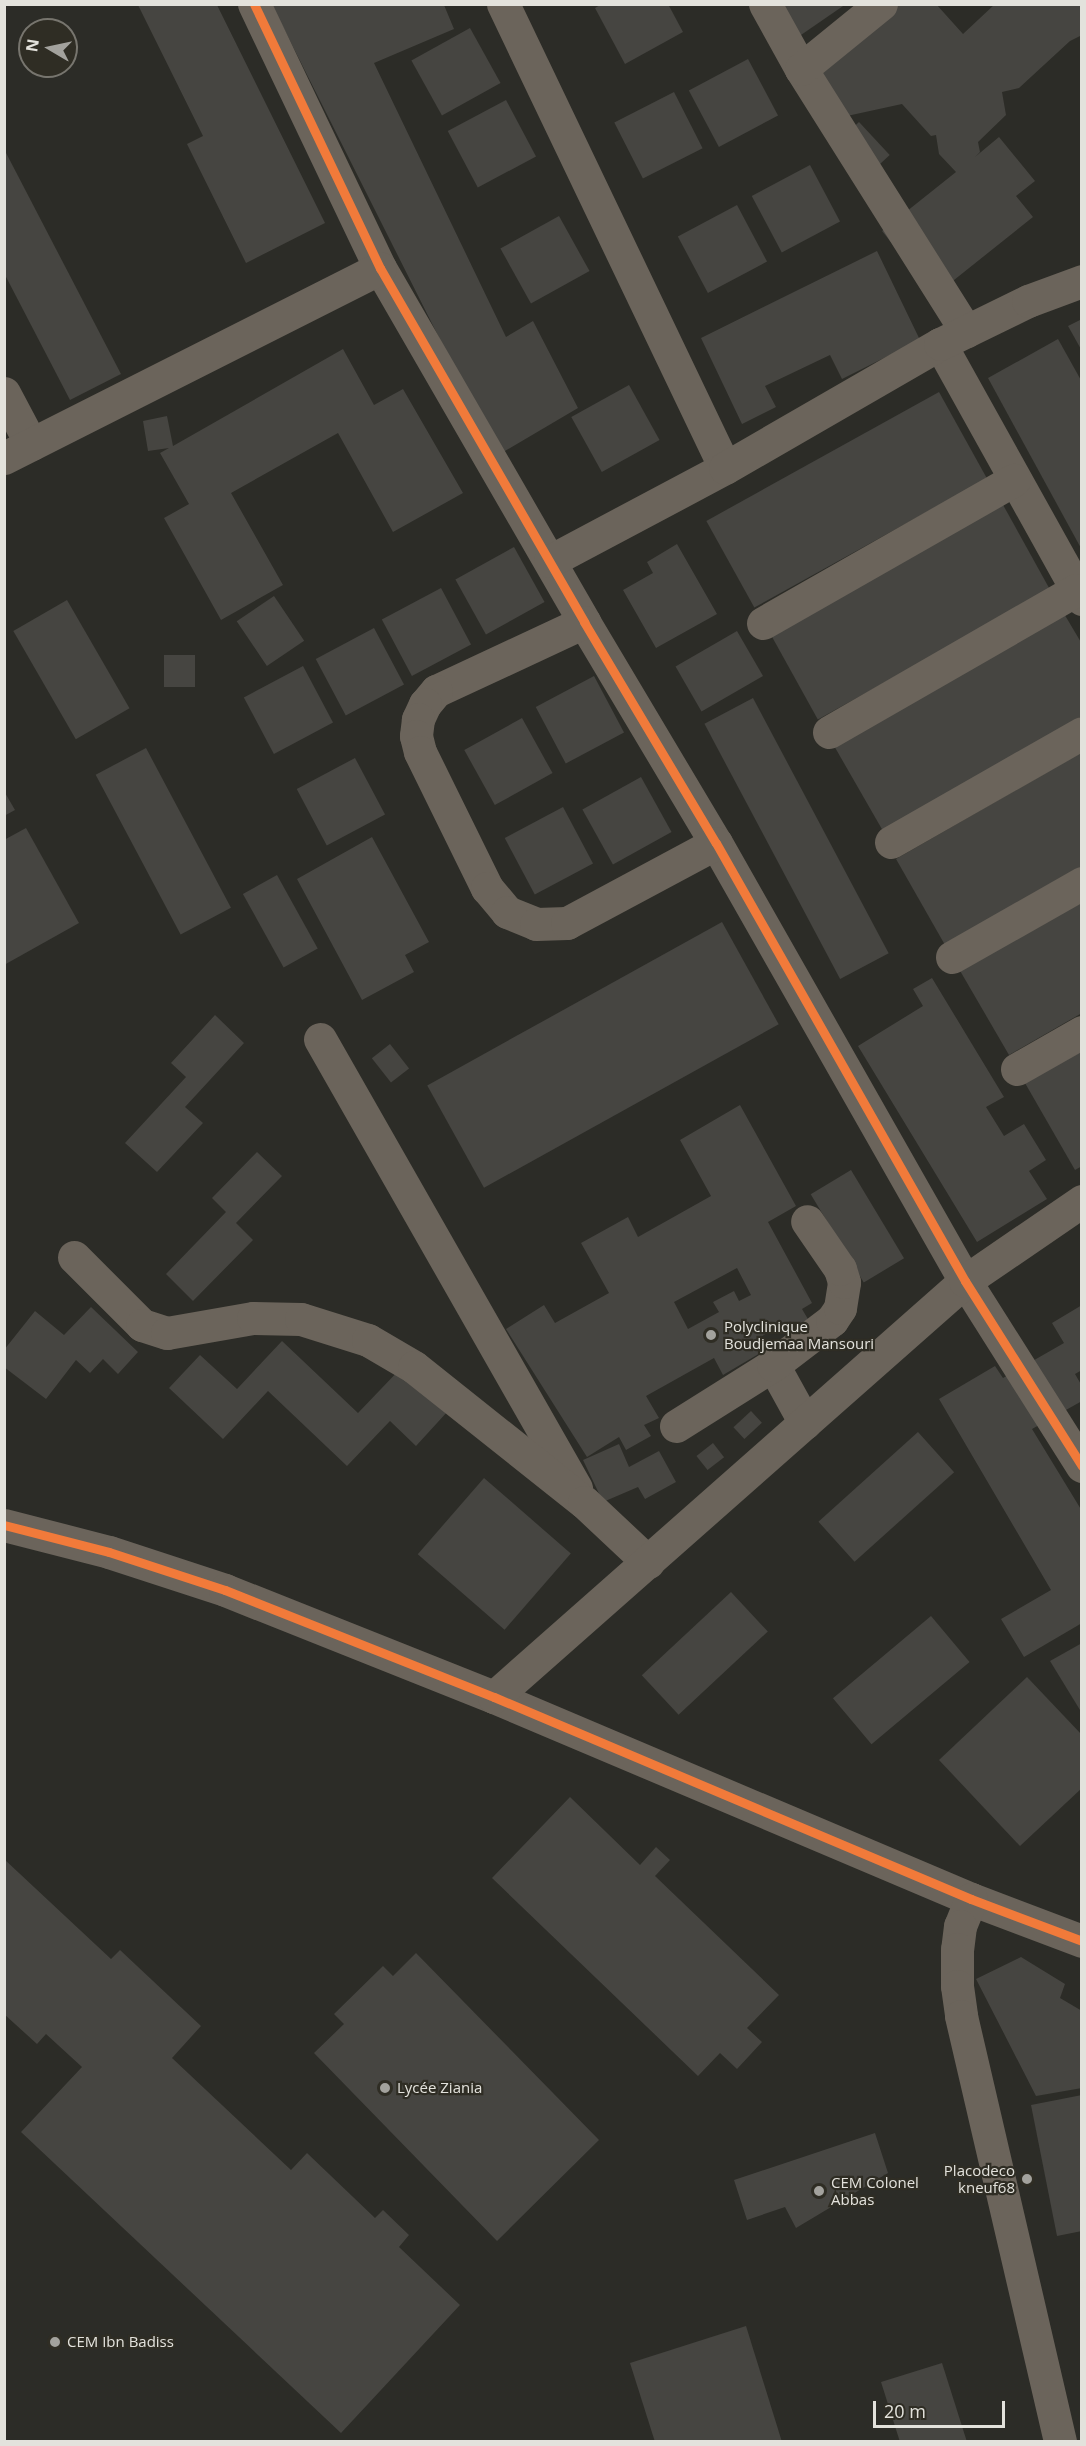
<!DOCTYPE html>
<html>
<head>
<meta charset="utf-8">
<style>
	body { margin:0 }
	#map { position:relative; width:1086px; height:2446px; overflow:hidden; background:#2c2c27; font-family:"Open Sans",sans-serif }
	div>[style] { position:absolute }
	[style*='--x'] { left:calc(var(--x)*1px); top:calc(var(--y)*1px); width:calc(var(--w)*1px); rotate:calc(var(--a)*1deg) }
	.building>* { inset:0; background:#464541; transform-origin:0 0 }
	.minor>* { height:33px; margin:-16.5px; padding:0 16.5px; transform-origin:16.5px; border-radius:16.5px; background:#6b645b }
	.cycleway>* { height:9px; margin:-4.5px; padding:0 4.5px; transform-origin:4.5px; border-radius:4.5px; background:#f17a3a }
	.dots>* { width:16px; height:16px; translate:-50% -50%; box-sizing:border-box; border:3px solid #2f2d24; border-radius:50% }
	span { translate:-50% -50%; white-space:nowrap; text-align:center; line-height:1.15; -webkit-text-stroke:4.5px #2f2d24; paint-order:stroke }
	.poi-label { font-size:15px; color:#e3e2dc }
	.left { translate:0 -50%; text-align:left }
	.right { translate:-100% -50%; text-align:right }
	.frame { position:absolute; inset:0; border:6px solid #e3e2dc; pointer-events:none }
	.north { position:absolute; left:18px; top:18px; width:60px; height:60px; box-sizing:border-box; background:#2f2d24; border:2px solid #77756e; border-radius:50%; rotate:279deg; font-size:16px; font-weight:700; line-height:24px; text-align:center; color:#e3e2dc }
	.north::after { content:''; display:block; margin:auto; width:21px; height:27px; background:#a3a29d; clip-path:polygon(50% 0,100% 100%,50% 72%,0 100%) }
	.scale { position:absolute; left:873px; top:2401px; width:132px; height:27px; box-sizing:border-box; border:3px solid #e3e2dc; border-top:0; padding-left:8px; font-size:18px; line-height:21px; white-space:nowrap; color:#e3e2dc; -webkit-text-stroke:4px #2f2d24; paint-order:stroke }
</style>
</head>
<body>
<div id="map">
	<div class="building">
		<div style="clip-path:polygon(602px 4px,668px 4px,683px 32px,625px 64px,595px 8px)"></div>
		<div style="clip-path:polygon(757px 4px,846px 4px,785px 46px)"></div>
		<div style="clip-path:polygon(872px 4px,936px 4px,963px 34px,995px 4px,1082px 4px,1082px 35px,1070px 41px,1019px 88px,1002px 92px,1006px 115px,978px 142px,980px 152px,975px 157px,999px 137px,1035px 181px,1016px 196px,1033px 217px,934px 296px,882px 231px,956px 172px,939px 154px,936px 135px,931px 136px,902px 104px,824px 121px,811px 61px)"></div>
		<div style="clip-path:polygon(138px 5px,217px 5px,325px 223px,246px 263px,187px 144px,203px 136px)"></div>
		<div style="clip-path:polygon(272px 5px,444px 5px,454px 29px,374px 63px,506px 337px,533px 321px,578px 408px,498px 455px)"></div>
		<div style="left:470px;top:28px;width:63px;height:67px;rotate:61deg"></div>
		<div style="left:748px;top:59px;width:64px;height:67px;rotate:62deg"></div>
		<div style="left:674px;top:92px;width:63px;height:67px;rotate:63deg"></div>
		<div style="left:506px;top:100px;width:64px;height:66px;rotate:62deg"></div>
		<div style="left:859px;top:122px;width:45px;height:32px;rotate:47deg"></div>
		<div style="clip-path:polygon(4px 149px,121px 374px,70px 400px,4px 273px)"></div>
		<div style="left:810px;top:165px;width:64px;height:66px;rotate:62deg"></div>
		<div style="left:737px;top:205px;width:64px;height:67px;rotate:62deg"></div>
		<div style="left:559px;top:216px;width:63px;height:67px;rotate:61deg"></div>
		<div style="clip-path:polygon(877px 251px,920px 340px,842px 379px,830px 355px,765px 386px,776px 407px,742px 424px,701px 338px)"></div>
		<div style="clip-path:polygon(1082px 319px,1082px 351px,1068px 326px)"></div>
		<div style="clip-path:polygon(1058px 339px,1082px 382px,1082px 550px,988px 378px)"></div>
		<div style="clip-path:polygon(343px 349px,374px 405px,403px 389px,463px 493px,393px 532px,338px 433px,231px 493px,283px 585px,221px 620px,164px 518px,189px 504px,160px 453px,169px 448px,148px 451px,143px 421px,167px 416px,173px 446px)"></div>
		<div style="left:629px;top:385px;width:63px;height:66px;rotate:61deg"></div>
		<div style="left:939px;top:392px;width:99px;height:266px;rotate:61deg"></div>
		<div style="left:1002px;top:503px;width:100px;height:266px;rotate:61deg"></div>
		<div style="clip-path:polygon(677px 544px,717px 614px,656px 648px,623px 590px,653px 573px,647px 562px)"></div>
		<div style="left:514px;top:547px;width:63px;height:67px;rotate:61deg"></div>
		<div style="left:441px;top:588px;width:64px;height:67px;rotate:62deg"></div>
		<div style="left:274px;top:596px;width:54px;height:45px;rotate:56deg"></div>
		<div style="left:67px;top:600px;width:125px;height:62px;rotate:60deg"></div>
		<div style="clip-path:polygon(1063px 612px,1082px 644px,1082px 716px,883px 831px,833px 744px)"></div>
		<div style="left:374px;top:628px;width:64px;height:66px;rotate:62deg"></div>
		<div style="left:737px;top:631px;width:52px;height:71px;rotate:60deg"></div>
		<div style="left:164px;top:655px;width:31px;height:32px"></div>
		<div style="left:303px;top:666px;width:64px;height:67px;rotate:62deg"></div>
		<div style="left:594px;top:676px;width:64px;height:66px;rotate:62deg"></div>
		<div style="left:753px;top:698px;width:289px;height:55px;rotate:62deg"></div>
		<div style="left:522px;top:718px;width:63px;height:66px;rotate:61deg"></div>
		<div style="left:146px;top:748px;width:181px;height:57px;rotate:62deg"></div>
		<div style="clip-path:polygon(1082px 752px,1082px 867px,945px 945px,896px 859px)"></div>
		<div style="left:355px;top:758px;width:64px;height:66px;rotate:62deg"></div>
		<div style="left:641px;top:777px;width:63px;height:67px;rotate:61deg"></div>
		<div style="clip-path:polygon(4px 791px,15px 810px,4px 816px)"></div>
		<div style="left:563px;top:807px;width:64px;height:66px;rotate:62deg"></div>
		<div style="clip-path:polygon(26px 828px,79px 923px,4px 965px,4px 840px)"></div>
		<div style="clip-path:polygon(372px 837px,429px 942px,405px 955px,414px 972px,362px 1000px,297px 879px)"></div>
		<div style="left:277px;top:875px;width:84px;height:39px;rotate:61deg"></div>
		<div style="clip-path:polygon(1082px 899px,1082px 1013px,1009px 1055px,959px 969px)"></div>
		<div style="left:722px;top:922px;width:117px;height:337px;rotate:61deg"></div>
		<div style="clip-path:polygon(932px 978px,1004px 1097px,986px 1107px,1004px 1136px,1024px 1124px,1046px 1160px,1029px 1171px,1047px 1199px,977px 1242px,858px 1046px,923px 1006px,913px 989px)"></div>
		<div style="clip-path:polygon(215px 1015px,244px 1043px,185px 1107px,203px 1123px,157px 1172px,125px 1143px,186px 1077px,171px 1063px)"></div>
		<div style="left:390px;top:1044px;width:31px;height:23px;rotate:52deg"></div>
		<div style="clip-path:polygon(1082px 1051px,1082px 1166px,1075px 1170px,1025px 1083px)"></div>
		<div style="clip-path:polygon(evenodd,740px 1105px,796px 1206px,768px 1222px,812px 1303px,802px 1309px,812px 1326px,793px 1337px,785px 1323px,755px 1340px,762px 1352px,723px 1375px,714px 1358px,646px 1396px,659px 1418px,644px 1425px,651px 1436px,626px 1450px,619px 1437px,587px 1457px,506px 1329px,544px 1305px,555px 1323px,609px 1293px,581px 1243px,628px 1217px,638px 1237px,711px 1196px,680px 1140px,740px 1105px,737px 1268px,751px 1295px,739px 1301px,734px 1291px,713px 1302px,719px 1312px,688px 1329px,674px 1302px,737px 1268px)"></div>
		<div style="clip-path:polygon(257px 1152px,282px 1176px,236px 1223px,253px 1240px,193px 1301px,166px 1274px,226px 1212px,212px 1198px)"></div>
		<div style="left:851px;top:1170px;width:103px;height:47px;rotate:59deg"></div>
		<div style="clip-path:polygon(1082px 1305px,1082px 1370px,1075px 1374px,1082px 1386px,1082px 1401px,1032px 1429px,1082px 1511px,1082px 1623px,1024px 1657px,1001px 1619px,1051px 1590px,939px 1399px,995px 1366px,1003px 1378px,1064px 1343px,1052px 1323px)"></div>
		<div style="clip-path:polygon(91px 1307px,138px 1352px,118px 1374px,103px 1359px,90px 1373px,76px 1360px,46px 1399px,4px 1367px,4px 1350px,35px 1311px,64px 1335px)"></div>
		<div style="clip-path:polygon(282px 1341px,358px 1413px,402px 1367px,448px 1411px,416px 1446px,390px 1421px,347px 1466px,268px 1391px,223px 1439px,169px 1388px,200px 1355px,237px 1389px)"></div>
		<div style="left:751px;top:1411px;width:16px;height:24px;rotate:47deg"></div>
		<div style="left:918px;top:1432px;width:54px;height:134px;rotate:48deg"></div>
		<div style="left:713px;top:1443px;width:18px;height:21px;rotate:52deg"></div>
		<div style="clip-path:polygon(619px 1444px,629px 1467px,659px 1451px,676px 1482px,645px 1499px,638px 1487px,603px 1502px,583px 1460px)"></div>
		<div style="left:484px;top:1478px;width:115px;height:101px;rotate:41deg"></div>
		<div style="left:731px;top:1592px;width:54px;height:122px;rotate:47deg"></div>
		<div style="left:931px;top:1616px;width:60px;height:128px;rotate:50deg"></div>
		<div style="clip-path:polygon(1082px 1643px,1082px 1709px,1080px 1710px,1050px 1661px)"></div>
		<div style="clip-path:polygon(1027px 1677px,1082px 1735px,1082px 1788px,1020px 1846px,939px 1760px)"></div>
		<div style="clip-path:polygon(570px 1797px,640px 1865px,656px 1847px,670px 1860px,655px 1876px,779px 1995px,747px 2028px,762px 2042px,737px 2069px,720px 2053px,698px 2076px,492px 1878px)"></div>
		<div style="clip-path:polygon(4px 1859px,111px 1959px,120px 1950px,201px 2026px,172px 2058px,291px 2170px,307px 2153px,375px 2218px,383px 2210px,409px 2235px,399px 2247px,460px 2305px,341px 2433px,21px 2132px,82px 2067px,46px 2034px,37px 2044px,4px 2014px)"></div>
		<div style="clip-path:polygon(416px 1953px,599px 2140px,497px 2241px,314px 2053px,344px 2024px,334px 2014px,383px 1966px,393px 1976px)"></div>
		<div style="clip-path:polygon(1021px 1957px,1065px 1984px,1060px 1998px,1082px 2011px,1082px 2088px,1036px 2096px,976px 1979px)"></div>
		<div style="clip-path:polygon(1082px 2095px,1082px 2231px,1057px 2236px,1031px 2105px)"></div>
		<div style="clip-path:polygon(875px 2133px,888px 2173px,796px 2228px,785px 2207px,747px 2220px,734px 2180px)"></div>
		<div style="clip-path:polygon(746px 2326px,782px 2442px,655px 2442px,630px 2363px)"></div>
		<div style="clip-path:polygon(942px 2363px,967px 2442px,900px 2442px,881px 2382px)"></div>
	</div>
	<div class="minor">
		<div style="--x:254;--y:4;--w:293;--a:64.5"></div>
		<div style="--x:380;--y:268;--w:409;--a:60"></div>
		<div style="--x:584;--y:622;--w:257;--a:59.2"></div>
		<div style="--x:716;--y:843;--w:504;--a:60.38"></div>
		<div style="--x:965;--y:1281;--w:219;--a:57.7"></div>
		<div style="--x:503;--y:4;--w:514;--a:64.43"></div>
		<div style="--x:765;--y:4;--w:74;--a:61"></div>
		<div style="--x:801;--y:69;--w:310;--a:57.8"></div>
		<div style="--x:801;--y:69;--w:103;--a:-39.1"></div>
		<div style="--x:940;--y:344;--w:292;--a:60.9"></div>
		<div style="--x:4;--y:393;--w:58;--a:62.1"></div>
		<div style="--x:4;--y:458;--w:421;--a:-26.8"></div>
		<div style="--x:550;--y:561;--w:198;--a:-28"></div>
		<div style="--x:725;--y:468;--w:248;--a:-30"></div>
		<div style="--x:940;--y:344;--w:98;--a:-26"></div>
		<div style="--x:1028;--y:301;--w:58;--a:-20.3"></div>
		<div style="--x:584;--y:622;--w:163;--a:155"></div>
		<div style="--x:436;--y:691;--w:17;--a:130"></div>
		<div style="--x:425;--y:704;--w:17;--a:115"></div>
		<div style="--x:418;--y:719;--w:17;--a:97"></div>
		<div style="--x:416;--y:736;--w:16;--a:76"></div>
		<div style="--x:420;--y:752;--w:152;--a:63.8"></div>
		<div style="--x:487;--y:888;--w:31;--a:50"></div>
		<div style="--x:507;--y:912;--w:31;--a:22"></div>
		<div style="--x:536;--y:924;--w:31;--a:-2"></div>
		<div style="--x:567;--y:923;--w:169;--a:-28.2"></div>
		<div style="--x:763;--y:623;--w:289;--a:-29.7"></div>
		<div style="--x:829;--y:732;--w:285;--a:-29.9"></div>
		<div style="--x:891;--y:842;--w:220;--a:-29.7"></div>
		<div style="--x:952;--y:957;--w:150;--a:-29.6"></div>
		<div style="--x:320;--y:1039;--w:517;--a:60.31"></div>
		<div style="--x:1017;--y:1069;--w:75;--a:-29.6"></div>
		<div style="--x:74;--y:1257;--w:96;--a:45"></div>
		<div style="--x:142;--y:1325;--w:26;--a:18"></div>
		<div style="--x:167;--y:1333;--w:87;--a:-9.9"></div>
		<div style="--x:253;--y:1318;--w:48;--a:1.2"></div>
		<div style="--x:301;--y:1319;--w:70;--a:17.4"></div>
		<div style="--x:368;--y:1340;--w:53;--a:30.4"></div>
		<div style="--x:414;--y:1367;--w:217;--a:38.5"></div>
		<div style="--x:584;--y:1502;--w:88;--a:43.2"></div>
		<div style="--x:773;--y:1365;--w:66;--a:61.1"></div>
		<div style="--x:676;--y:1426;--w:115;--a:-32.2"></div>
		<div style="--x:773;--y:1365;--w:74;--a:-37.3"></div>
		<div style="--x:832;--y:1320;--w:14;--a:-56"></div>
		<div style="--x:840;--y:1308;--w:26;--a:-81"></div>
		<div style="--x:844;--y:1282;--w:14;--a:-107"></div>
		<div style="--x:840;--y:1269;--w:58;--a:-124.5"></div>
		<div style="--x:4;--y:1525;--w:108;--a:14.4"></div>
		<div style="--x:109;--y:1552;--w:122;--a:18.1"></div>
		<div style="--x:225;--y:1590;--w:289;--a:21.7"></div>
		<div style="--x:494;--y:1697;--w:518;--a:22.95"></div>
		<div style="--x:971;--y:1899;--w:119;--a:20.7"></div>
		<div style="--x:494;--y:1697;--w:628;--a:-41.45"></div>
		<div style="--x:965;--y:1281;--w:142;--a:-34.4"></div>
		<div style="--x:971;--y:1899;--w:29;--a:112"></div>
		<div style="--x:960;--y:1926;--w:23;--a:97"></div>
		<div style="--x:957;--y:1949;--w:37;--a:90"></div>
		<div style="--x:957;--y:1986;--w:30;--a:82"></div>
		<div style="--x:961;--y:2016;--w:437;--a:76.9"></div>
	</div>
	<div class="cycleway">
		<div style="--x:254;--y:4;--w:293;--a:64.5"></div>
		<div style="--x:380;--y:268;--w:409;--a:60"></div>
		<div style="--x:584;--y:622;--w:257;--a:59.2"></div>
		<div style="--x:716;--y:843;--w:504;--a:60.38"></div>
		<div style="--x:965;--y:1281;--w:219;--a:57.7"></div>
		<div style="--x:4;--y:1525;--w:108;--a:14.4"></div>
		<div style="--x:109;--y:1552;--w:122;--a:18.1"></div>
		<div style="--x:225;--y:1590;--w:289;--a:21.7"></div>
		<div style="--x:494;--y:1697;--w:518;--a:22.95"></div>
		<div style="--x:971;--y:1899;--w:119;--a:20.7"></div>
	</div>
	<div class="dots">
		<div style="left:711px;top:1335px;background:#a3a29d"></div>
		<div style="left:385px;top:2088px;background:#a3a29d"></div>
		<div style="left:1027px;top:2179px;background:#a3a29d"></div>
		<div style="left:819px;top:2191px;background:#a3a29d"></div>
		<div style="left:55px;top:2342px;background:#a3a29d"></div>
	</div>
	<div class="poi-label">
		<span class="left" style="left:724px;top:1335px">Polyclinique<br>Boudjemaa Mansouri</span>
		<span class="left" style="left:397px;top:2088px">Lycée Ziania</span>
		<span class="right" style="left:1015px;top:2179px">Placodeco<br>kneuf68</span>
		<span class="left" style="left:831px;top:2191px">CEM Colonel<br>Abbas</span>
		<span class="left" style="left:67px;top:2342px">CEM Ibn Badiss</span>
	</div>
	<div class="frame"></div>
	<div class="north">N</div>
	<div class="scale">20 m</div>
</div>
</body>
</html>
